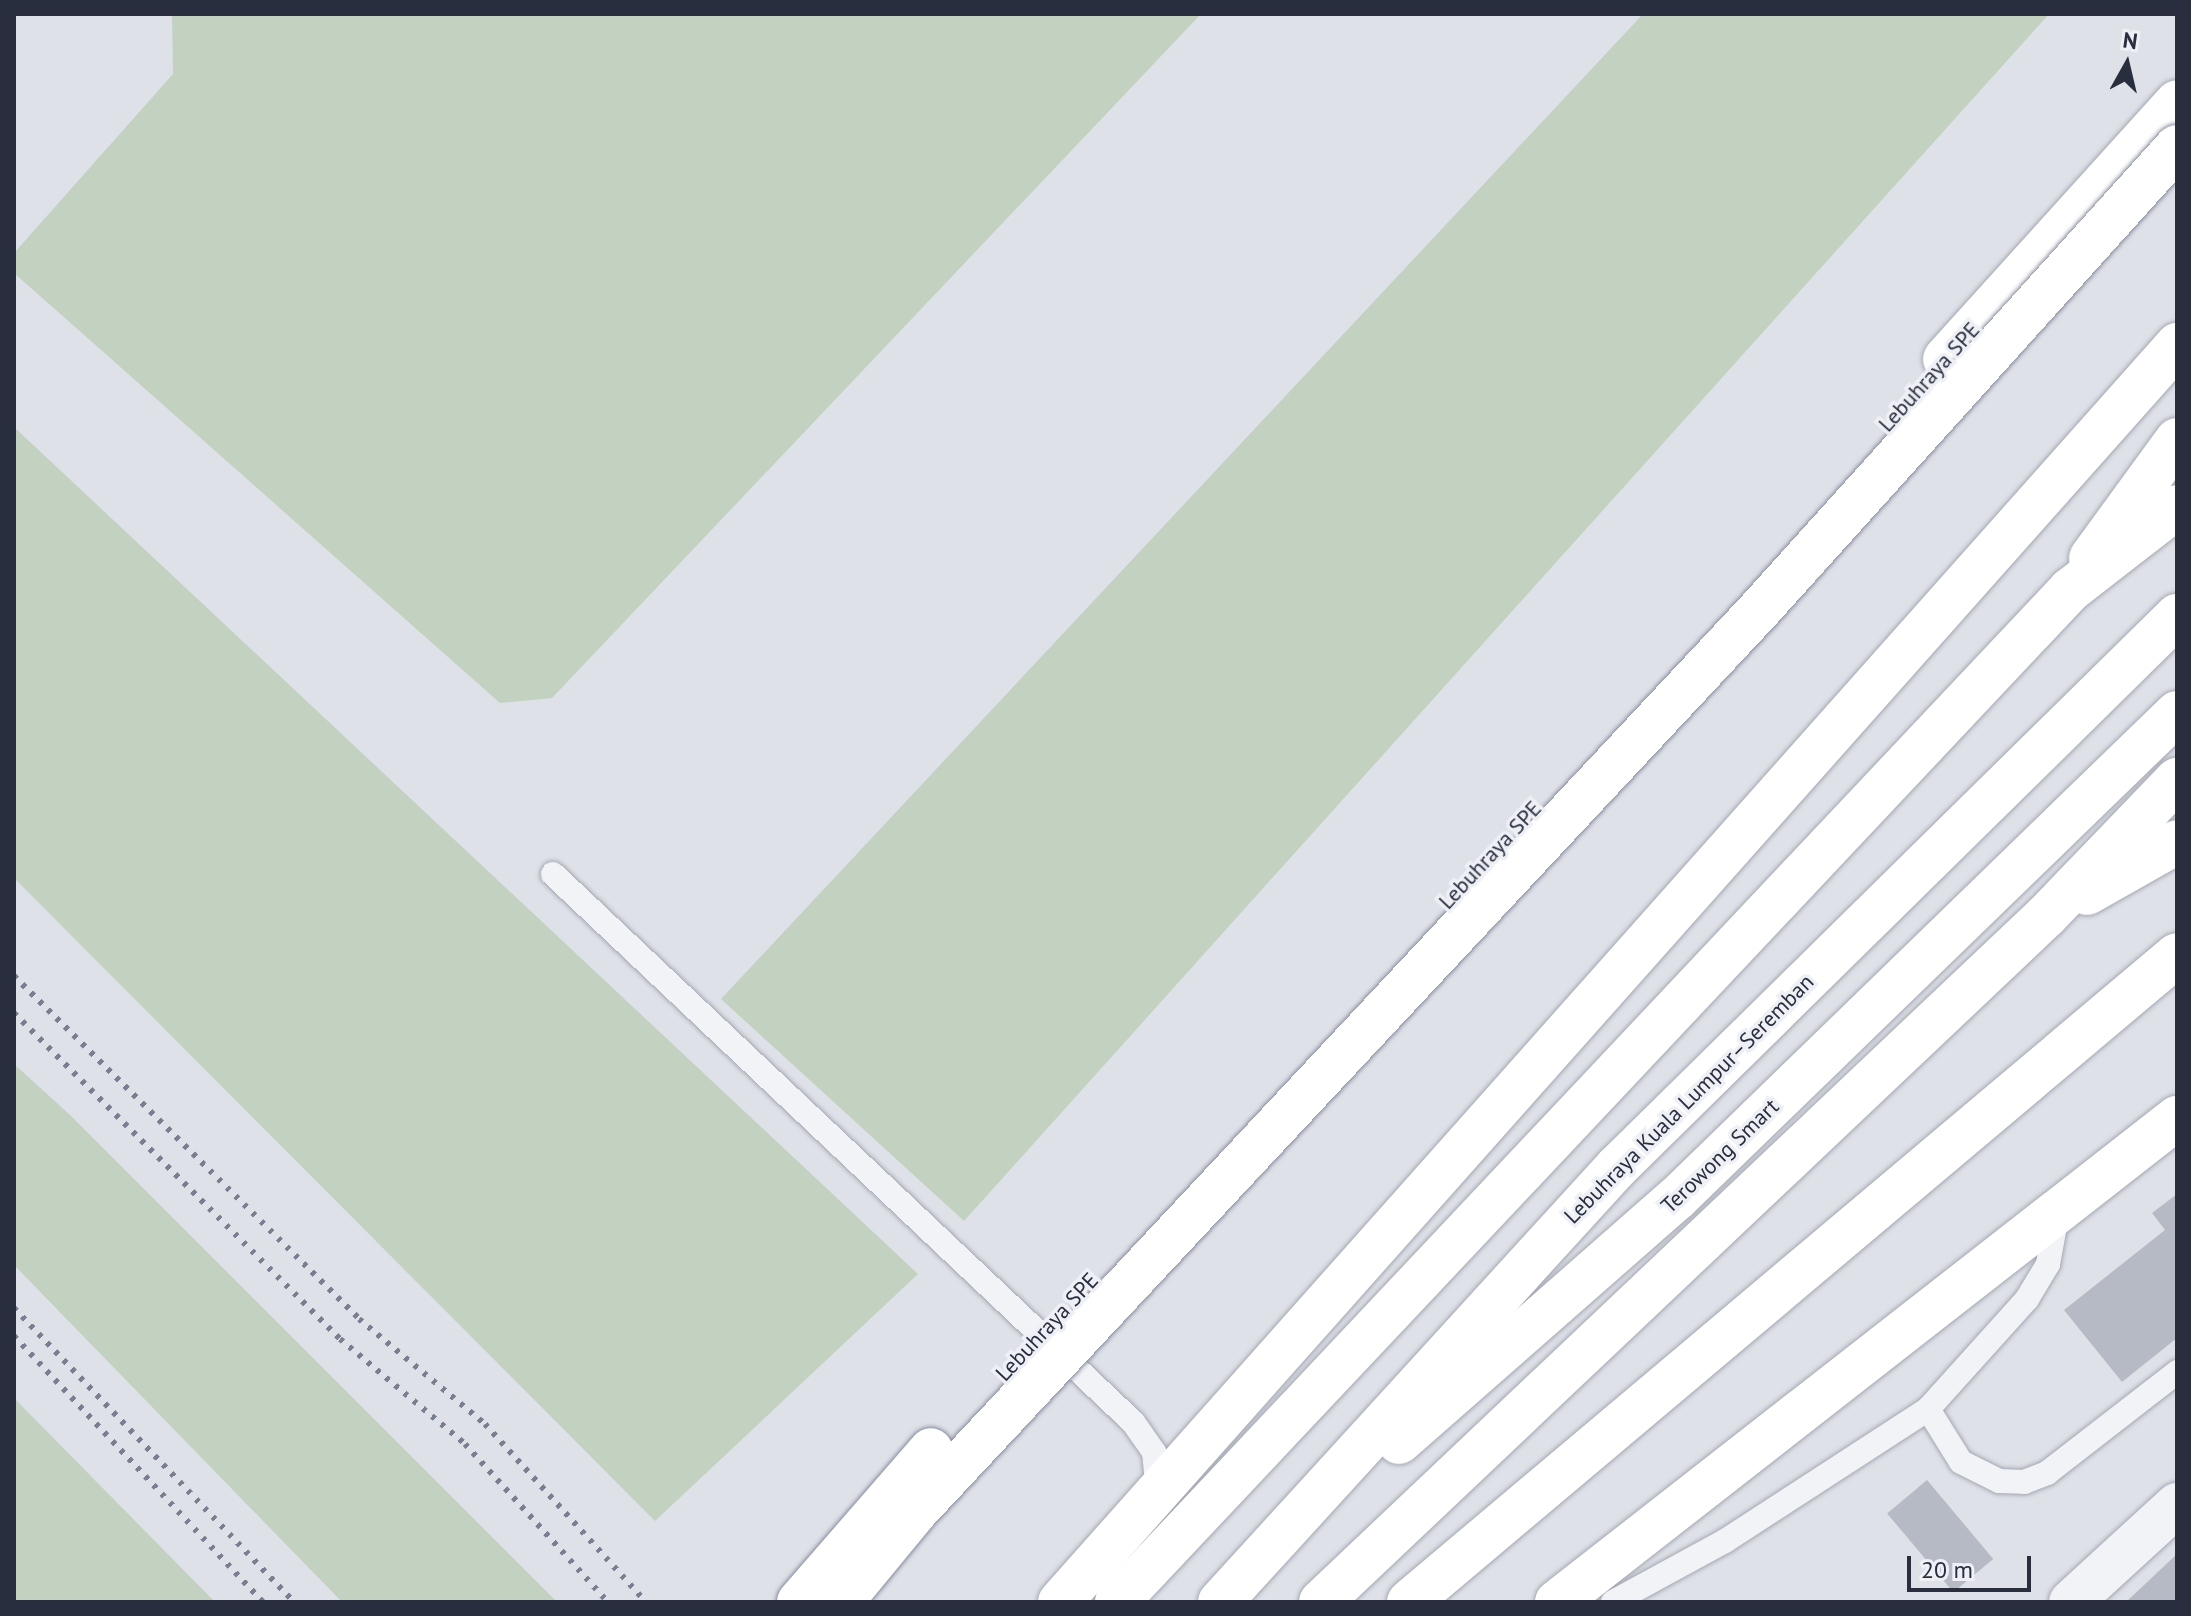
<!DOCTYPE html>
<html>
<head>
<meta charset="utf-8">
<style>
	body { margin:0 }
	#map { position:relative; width:2191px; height:1616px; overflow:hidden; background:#dfe1e8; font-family:"PT Sans",sans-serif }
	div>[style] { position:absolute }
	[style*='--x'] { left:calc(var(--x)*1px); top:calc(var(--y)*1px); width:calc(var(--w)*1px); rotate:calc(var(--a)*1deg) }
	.green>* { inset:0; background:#c2d1c0 }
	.building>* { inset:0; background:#b6bac4; transform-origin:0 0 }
	.roads { filter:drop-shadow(0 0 2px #a4a8b2) drop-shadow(0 0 2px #a4a8b2) }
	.lane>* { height:24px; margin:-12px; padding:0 12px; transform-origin:12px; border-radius:12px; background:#f1f3f6 }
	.street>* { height:44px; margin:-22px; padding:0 22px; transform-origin:22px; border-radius:22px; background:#f1f3f6 }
	.highway>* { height:44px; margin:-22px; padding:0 22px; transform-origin:22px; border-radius:22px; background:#fff }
	.rail>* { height:6px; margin-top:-3px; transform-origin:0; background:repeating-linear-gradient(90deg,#797f91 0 4px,transparent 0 12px) }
	.bridges { filter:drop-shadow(0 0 2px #878d9e) drop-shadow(0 0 2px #878d9e) }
	.highway-bridge>* { height:44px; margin:-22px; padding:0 22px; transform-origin:22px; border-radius:22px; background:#fff }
	span { translate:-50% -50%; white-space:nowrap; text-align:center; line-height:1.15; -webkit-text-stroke:7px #eef0f5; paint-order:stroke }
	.street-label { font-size:22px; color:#282e3e }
	.frame { position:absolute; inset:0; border:16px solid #282e3e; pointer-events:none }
	.north { position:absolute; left:2087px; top:24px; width:80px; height:80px; -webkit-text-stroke:6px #eef0f5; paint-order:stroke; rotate:8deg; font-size:22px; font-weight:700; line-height:32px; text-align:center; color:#282e3e }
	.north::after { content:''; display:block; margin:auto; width:28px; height:36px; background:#282e3e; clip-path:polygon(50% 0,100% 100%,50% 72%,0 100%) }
	.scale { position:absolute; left:1907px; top:1556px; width:124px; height:36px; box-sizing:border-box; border:4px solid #282e3e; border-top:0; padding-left:10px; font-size:24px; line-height:28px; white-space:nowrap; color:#282e3e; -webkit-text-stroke:6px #eef0f5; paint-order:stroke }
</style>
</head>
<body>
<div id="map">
	<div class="green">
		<div style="clip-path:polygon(172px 14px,1201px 14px,552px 698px,500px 703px,14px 273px,14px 253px,173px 74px)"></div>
		<div style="clip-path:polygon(1643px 14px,2049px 14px,964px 1221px,721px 999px)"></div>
		<div style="clip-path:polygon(14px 427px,918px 1274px,655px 1521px,14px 878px)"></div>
		<div style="clip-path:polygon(14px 1064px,69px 1114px,557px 1602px,342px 1602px,14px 1265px)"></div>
		<div style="clip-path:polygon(14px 1398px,215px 1602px,14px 1602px)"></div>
	</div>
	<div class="building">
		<div style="clip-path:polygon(2177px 1194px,2177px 1338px,2122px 1382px,2064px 1310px,2165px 1230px,2152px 1213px)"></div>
		<div style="left:1927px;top:1480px;width:103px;height:52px;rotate:50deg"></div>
		<div style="clip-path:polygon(2177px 1554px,2177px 1602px,2126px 1602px)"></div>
	</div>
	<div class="roads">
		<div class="lane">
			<div style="--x:553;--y:874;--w:798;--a:43.38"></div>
			<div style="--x:1133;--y:1422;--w:37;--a:55"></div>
			<div style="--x:1154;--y:1452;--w:40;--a:84.3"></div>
			<div style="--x:1928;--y:1409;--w:62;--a:58.1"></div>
			<div style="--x:1961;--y:1462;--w:42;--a:26.6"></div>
			<div style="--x:1999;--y:1481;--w:25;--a:2"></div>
			<div style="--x:2024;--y:1482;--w:25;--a:-21"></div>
			<div style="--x:2047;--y:1473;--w:165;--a:-37.8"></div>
			<div style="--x:1613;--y:1602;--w:128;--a:-28.6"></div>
			<div style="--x:1725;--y:1541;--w:242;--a:-33"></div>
			<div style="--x:1928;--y:1409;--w:148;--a:-48"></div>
			<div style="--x:2027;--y:1299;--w:41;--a:-59"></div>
			<div style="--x:2048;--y:1264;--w:50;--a:-79.6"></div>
		</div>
		<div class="street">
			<div style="--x:2071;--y:1602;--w:144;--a:-42.5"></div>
		</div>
		<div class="highway">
			<div style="--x:1945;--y:359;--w:346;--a:-47.9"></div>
			<div style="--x:2091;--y:558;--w:146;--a:-53.9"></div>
			<div style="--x:2087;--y:893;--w:103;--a:-29.5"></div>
			<div style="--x:1399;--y:1442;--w:368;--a:-41.3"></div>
			<div style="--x:1676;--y:1199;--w:698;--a:-44.13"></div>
			<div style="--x:1060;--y:1602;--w:1682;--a:-48.37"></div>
			<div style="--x:1117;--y:1602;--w:1390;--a:-46.72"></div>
			<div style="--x:2070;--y:590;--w:135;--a:-37.8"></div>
			<div style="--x:1220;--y:1602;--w:589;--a:-47.62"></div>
			<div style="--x:1617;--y:1167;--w:786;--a:-44.54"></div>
			<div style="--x:1321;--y:1602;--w:998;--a:-43.42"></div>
			<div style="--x:2046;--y:916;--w:189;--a:-46.1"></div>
			<div style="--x:1409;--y:1602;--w:1004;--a:-40.11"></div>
			<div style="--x:1557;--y:1602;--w:787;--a:-37.98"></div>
		</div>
	</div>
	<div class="rail">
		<div style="--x:14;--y:976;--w:486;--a:44.8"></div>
		<div style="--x:359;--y:1319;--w:164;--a:39.8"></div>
		<div style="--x:485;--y:1424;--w:240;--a:47.9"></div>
		<div style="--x:14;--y:1013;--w:461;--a:45"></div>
		<div style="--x:340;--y:1339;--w:163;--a:40"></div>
		<div style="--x:465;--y:1444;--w:213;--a:47.9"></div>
		<div style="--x:14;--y:1308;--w:406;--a:46.4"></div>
		<div style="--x:14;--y:1336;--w:364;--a:46.9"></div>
	</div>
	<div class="bridges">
		<div class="highway-bridge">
			<div style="--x:799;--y:1602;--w:201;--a:-49"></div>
			<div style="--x:841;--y:1602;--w:118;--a:-50.5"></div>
			<div style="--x:916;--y:1511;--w:1237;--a:-46.9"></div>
			<div style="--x:1761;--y:608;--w:621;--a:-47.94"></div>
		</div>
	</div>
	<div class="street-label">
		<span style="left:1929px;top:377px;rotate:-48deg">Lebuhraya SPE</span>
		<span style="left:1490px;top:855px;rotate:-47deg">Lebuhraya SPE</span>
		<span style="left:1689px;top:1099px;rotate:-45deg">Lebuhraya Kuala Lumpur–Seremban</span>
		<span style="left:1720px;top:1156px;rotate:-44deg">Terowong Smart</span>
		<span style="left:1047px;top:1327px;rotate:-47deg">Lebuhraya SPE</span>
	</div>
	<div class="frame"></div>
	<div class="north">N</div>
	<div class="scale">20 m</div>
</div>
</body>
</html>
